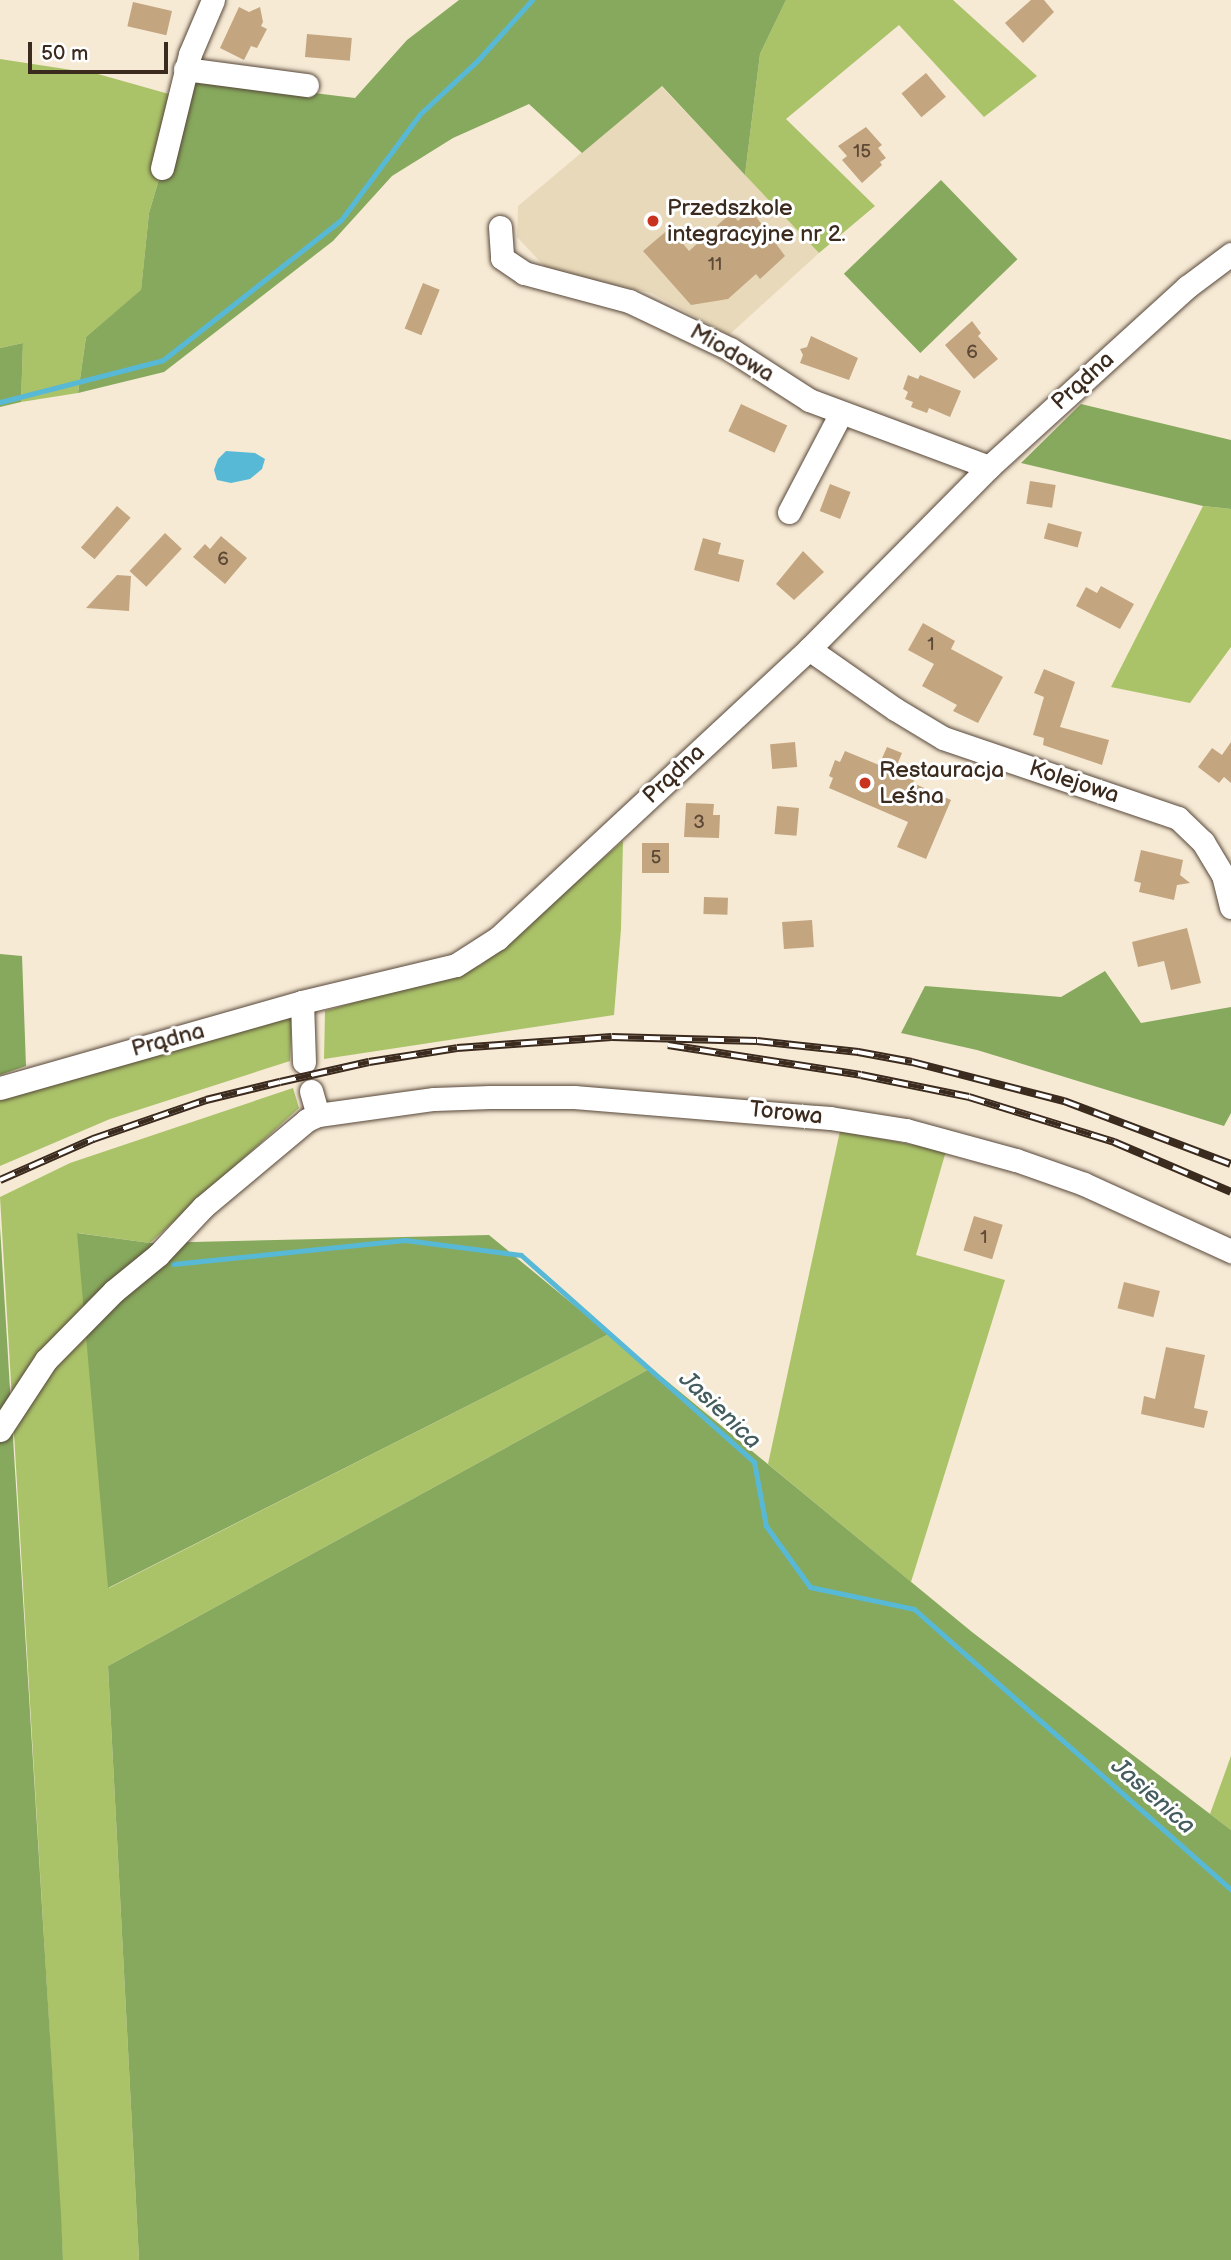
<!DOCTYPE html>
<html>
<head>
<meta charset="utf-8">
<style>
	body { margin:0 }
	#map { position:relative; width:1231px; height:2260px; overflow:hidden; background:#f6ead5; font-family:"Balsamiq Sans",sans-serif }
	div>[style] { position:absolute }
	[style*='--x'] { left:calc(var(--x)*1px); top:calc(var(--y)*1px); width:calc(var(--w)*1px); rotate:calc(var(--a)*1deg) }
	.built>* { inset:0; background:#e8d9ba }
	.green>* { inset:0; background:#aac369 }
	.forest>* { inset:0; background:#87a95d; transform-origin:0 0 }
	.water>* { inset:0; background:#58b9d7 }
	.stream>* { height:5px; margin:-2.5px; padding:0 2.5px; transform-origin:2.5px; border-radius:2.5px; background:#58b9d7 }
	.building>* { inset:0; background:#c3a580; transform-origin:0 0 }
	.roads { filter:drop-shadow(0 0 2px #574739) drop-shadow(0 0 2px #574739) }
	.minor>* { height:23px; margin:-11.5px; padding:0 11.5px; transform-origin:11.5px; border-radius:11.5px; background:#fff }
	.rail>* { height:8px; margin-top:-4px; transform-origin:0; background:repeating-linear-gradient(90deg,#fff 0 16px,#3b2a1e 0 32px); box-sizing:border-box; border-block:2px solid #3b2a1e }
	.dots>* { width:19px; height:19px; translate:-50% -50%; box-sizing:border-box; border:4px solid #fff; border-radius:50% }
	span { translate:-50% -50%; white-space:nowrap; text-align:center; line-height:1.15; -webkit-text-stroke:6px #fff; paint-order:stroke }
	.number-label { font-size:19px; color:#5d4936 }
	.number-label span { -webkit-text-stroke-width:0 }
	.poi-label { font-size:23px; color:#3b2a1e }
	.left { translate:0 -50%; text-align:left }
	.street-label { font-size:23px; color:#3b2a1e }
	.water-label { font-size:24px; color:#455c5f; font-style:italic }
	.scale { position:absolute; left:28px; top:42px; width:140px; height:32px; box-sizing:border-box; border:4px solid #3b2a1e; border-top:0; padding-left:9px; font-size:21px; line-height:24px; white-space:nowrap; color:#3b2a1e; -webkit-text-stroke:5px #fff; paint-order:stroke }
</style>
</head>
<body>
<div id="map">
	<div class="built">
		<div style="clip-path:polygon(661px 86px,819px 253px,729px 335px,651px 293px,548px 270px,517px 237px,518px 206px)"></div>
	</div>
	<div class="green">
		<div style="clip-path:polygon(786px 0,953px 0,1037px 76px,984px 117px,899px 25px,786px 119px,875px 206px,819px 253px,745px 175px,760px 54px)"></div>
		<div style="clip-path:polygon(0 59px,98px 74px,183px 98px,149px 213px,141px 291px,86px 337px,78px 393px,21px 402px,23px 343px,0 348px)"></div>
		<div style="clip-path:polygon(1203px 506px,1231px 509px,1231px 647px,1190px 703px,1111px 687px)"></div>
		<div style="clip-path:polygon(623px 841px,621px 929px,614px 1015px,324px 1059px,325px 1011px,481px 965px)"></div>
		<div style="clip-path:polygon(292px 1017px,290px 1061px,110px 1119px,0 1166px,0 1097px,51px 1080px)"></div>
		<div style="clip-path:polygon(293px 1088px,299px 1108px,150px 1243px,78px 1233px,109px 1588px,609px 1334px,651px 1368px,108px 1666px,139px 2260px,63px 2260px,0 1197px,70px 1163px)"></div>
		<div style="clip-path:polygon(840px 1131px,946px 1151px,916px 1255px,1005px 1280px,911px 1582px,768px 1464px)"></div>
		<div style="clip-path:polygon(1231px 1756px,1231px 1830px,1210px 1814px)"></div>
	</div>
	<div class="forest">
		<div style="clip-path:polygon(459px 0,786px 0,760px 54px,745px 175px,662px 86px,582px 153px,529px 104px,453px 138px,392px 176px,333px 241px,164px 372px,78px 393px,86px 337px,141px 290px,149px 213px,189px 78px,355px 98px,407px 40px)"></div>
		<div style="left:941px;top:180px;width:110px;height:135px;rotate:46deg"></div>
		<div style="clip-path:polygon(23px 343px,21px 402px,0 407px,0 348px)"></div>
		<div style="clip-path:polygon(1081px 404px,1231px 440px,1231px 509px,1203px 506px,1021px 463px)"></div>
		<div style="clip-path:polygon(0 954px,22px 956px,26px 1066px,0 1075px)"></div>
		<div style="clip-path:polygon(1105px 971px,1141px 1023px,1231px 1007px,1231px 1113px,1224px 1126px,977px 1050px,901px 1033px,925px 986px,1061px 997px)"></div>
		<div style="clip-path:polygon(0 1227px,61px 2214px,63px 2260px,0 2260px)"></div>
		<div style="clip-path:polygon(77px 1233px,150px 1243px,489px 1235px,609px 1334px,108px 1588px)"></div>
		<div style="clip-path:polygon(651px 1368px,972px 1632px,1231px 1830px,1231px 2260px,139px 2260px,108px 1666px)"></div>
	</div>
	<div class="water">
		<div style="clip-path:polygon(226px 451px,255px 453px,265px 459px,262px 469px,250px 479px,231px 483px,217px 480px,214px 470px,218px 459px)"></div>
	</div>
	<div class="stream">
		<div style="--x:0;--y:402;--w:168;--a:-14.4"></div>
		<div style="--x:163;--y:360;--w:226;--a:-38.2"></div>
		<div style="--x:341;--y:220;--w:132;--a:-53.3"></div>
		<div style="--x:420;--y:114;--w:78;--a:-42.9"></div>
		<div style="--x:477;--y:61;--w:82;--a:-48"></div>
		<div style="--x:173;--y:1264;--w:233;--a:-5.9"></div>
		<div style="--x:405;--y:1240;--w:117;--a:7.4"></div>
		<div style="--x:521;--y:1255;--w:312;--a:41.6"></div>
		<div style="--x:754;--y:1462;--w:65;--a:79.4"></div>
		<div style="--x:766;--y:1526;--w:75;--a:54.2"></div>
		<div style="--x:810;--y:1587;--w:106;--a:11.9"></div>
		<div style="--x:914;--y:1609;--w:423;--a:41.5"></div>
	</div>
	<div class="building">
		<div style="clip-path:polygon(1031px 0,1044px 0,1054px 12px,1023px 43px,1005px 23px)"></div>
		<div style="left:133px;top:2px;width:40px;height:25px;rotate:13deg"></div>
		<div style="clip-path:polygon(239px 7px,249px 12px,260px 7px,263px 22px,261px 26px,267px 29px,257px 48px,251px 46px,244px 60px,220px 48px)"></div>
		<div style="left:307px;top:34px;width:45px;height:23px;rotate:5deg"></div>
		<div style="left:926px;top:73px;width:31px;height:32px;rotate:50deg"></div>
		<div style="clip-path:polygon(866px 127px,882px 145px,878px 148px,886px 158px,880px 162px,882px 165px,862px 183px,842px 160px,847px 156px,838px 146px)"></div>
		<div style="clip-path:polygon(751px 210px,785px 256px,760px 279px,756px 274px,728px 299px,691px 305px,643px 251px,670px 228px,689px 251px,731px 213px,738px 221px)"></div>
		<div style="left:423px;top:283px;width:18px;height:49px;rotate:22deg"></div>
		<div style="clip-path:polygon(972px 321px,981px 333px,978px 336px,998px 359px,974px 379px,945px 345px)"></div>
		<div style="clip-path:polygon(811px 336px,858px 358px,849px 380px,800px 363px,803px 355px,800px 349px,807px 347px)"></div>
		<div style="clip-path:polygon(908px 375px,918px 379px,920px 375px,961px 391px,950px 417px,929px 408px,927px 413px,911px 407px,913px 402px,905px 399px,908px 392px,903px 389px)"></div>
		<div style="left:741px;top:404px;width:51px;height:30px;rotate:25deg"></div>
		<div style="left:1030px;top:481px;width:26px;height:23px;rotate:9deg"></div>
		<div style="left:830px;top:484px;width:22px;height:29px;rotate:21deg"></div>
		<div style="left:117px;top:506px;width:18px;height:55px;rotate:41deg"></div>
		<div style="left:1048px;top:523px;width:35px;height:16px;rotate:15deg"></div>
		<div style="left:165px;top:533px;width:23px;height:52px;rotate:43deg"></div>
		<div style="clip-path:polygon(221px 536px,247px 558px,225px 584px,193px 557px,205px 544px,210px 549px)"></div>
		<div style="clip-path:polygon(703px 538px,721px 543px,718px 554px,744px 560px,739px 582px,694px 570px)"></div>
		<div style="clip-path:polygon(803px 551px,824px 572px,794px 600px,776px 584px)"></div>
		<div style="clip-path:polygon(117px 575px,131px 576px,129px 611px,86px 608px)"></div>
		<div style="clip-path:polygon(1101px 586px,1134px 604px,1120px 629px,1076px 606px,1086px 587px,1097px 593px)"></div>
		<div style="clip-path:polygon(923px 623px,955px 641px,951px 649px,1003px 677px,978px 723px,953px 711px,957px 705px,922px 686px,934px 664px,908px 650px)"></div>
		<div style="clip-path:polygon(1044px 669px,1075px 682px,1060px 727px,1109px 740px,1102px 765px,1043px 745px,1044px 738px,1033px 735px,1044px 697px,1034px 693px)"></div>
		<div style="left:795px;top:742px;width:25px;height:25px;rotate:85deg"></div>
		<div style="clip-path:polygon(1231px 742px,1231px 783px,1224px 777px,1219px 783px,1198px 767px,1212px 748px,1222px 755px)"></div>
		<div style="clip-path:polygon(887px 747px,902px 753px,895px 770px,915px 778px,913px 783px,951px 800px,926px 859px,897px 847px,908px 822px,829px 788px,833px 778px,829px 776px,835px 760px,840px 762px,845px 751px,879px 765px)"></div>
		<div style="clip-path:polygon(686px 803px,714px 804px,713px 815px,720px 815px,719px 838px,684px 837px)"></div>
		<div style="left:777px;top:806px;width:22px;height:28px;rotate:5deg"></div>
		<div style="left:642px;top:843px;width:27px;height:30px"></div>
		<div style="clip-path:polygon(1141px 850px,1183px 860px,1180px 875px,1190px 883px,1177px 885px,1174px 900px,1139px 892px,1141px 883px,1134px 881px)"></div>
		<div style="left:704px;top:897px;width:24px;height:17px;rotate:2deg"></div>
		<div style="left:812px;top:920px;width:27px;height:30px;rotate:86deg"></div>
		<div style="clip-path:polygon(1187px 928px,1201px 983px,1171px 990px,1164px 961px,1138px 967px,1132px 942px)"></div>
		<div style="left:974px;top:1216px;width:30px;height:36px;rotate:17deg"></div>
		<div style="left:1124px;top:1282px;width:37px;height:27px;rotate:14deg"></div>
		<div style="clip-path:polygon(1166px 1347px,1205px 1355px,1194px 1408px,1208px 1411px,1204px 1428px,1141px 1414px,1144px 1396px,1155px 1399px)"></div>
	</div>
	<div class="roads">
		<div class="minor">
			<div style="--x:185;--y:69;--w:123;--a:7.5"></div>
			<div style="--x:162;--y:168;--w:117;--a:-76.2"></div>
			<div style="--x:190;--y:54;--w:59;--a:-66.9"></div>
			<div style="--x:500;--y:227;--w:31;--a:86"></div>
			<div style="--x:502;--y:258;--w:27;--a:34"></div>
			<div style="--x:524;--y:273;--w:109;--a:14.9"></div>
			<div style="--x:629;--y:301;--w:112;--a:25.4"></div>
			<div style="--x:730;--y:349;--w:94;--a:32.8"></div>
			<div style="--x:809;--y:400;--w:192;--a:20.4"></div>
			<div style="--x:789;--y:512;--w:112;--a:-62.3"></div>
			<div style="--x:809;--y:649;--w:105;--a:34.9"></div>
			<div style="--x:895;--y:709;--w:56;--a:31.1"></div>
			<div style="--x:943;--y:738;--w:248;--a:18.8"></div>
			<div style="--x:1178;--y:818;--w:35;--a:44"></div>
			<div style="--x:1203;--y:842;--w:39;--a:59"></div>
			<div style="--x:1223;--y:875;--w:33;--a:76"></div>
			<div style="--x:302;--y:1002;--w:60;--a:88.1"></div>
			<div style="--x:0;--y:1088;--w:314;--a:-15.9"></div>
			<div style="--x:302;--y:1002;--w:158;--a:-13.5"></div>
			<div style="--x:456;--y:965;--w:50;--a:-32.7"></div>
			<div style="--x:498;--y:938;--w:425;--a:-42.9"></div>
			<div style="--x:809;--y:649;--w:256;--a:-45.3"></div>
			<div style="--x:989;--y:467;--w:268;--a:-42.3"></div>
			<div style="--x:1187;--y:287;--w:55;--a:-36.9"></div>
			<div style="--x:311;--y:1091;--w:25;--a:74"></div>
			<div style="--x:0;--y:1430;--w:84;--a:-56.7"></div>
			<div style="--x:46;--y:1360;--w:97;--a:-45.4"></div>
			<div style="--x:114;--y:1291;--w:57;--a:-39.3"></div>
			<div style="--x:158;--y:1255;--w:66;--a:-46.8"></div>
			<div style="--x:203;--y:1207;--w:136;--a:-39.9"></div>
			<div style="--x:307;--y:1120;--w:12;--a:-24"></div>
			<div style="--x:318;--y:1115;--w:117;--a:-7.9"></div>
			<div style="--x:434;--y:1099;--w:56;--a:-2"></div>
			<div style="--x:490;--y:1097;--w:84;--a:0"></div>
			<div style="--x:574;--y:1097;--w:257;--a:4.7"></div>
			<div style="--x:830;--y:1118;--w:77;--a:9"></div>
			<div style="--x:906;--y:1130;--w:114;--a:15.3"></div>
			<div style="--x:1016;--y:1160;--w:72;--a:19.4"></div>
			<div style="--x:1084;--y:1184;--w:162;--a:24.5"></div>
		</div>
	</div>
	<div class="rail">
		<div style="--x:668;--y:1045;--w:195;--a:8.8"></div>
		<div style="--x:861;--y:1075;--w:110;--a:11.5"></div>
		<div style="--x:969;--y:1097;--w:152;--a:17.2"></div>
		<div style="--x:1114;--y:1142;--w:127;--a:23.1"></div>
		<div style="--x:0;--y:1180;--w:102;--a:-23.8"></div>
		<div style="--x:93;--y:1139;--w:120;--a:-19"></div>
		<div style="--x:206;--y:1100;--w:76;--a:-13.7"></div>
		<div style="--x:280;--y:1082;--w:91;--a:-12.7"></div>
		<div style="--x:369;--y:1062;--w:89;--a:-9"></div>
		<div style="--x:457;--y:1048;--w:155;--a:-4.1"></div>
		<div style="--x:612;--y:1037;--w:145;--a:1.6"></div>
		<div style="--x:757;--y:1041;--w:102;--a:6.2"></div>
		<div style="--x:858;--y:1052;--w:55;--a:10.5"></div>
		<div style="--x:912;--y:1062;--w:157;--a:14.4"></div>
		<div style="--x:1064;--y:1101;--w:178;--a:20.7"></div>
	</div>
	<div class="dots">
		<div style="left:653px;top:221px;background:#c8321e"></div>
		<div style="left:865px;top:783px;background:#c8321e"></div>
	</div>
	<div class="number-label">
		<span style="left:862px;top:152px">15</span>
		<span style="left:715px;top:265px">11</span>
		<span style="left:972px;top:353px">6</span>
		<span style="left:223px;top:560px">6</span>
		<span style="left:931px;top:645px">1</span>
		<span style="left:699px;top:823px">3</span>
		<span style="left:656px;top:858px">5</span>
		<span style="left:984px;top:1238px">1</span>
	</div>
	<div class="poi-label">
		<span class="left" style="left:667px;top:221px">Przedszkole<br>integracyjne nr 2.</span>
		<span class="left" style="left:879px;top:783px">Restauracja<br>Leśna</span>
	</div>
	<div class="street-label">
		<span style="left:732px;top:353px;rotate:30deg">Miodowa</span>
		<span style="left:1083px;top:381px;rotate:-42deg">Prądna</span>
		<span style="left:674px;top:774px;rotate:-43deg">Prądna</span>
		<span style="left:1074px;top:782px;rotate:18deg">Kolejowa</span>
		<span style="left:168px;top:1040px;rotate:-15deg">Prądna</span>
		<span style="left:786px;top:1113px;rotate:6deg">Torowa</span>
	</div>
	<div class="water-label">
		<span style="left:720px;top:1410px;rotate:43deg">Jasienica</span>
		<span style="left:1153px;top:1796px;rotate:41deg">Jasienica</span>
	</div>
	<div class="scale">50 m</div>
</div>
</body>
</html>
